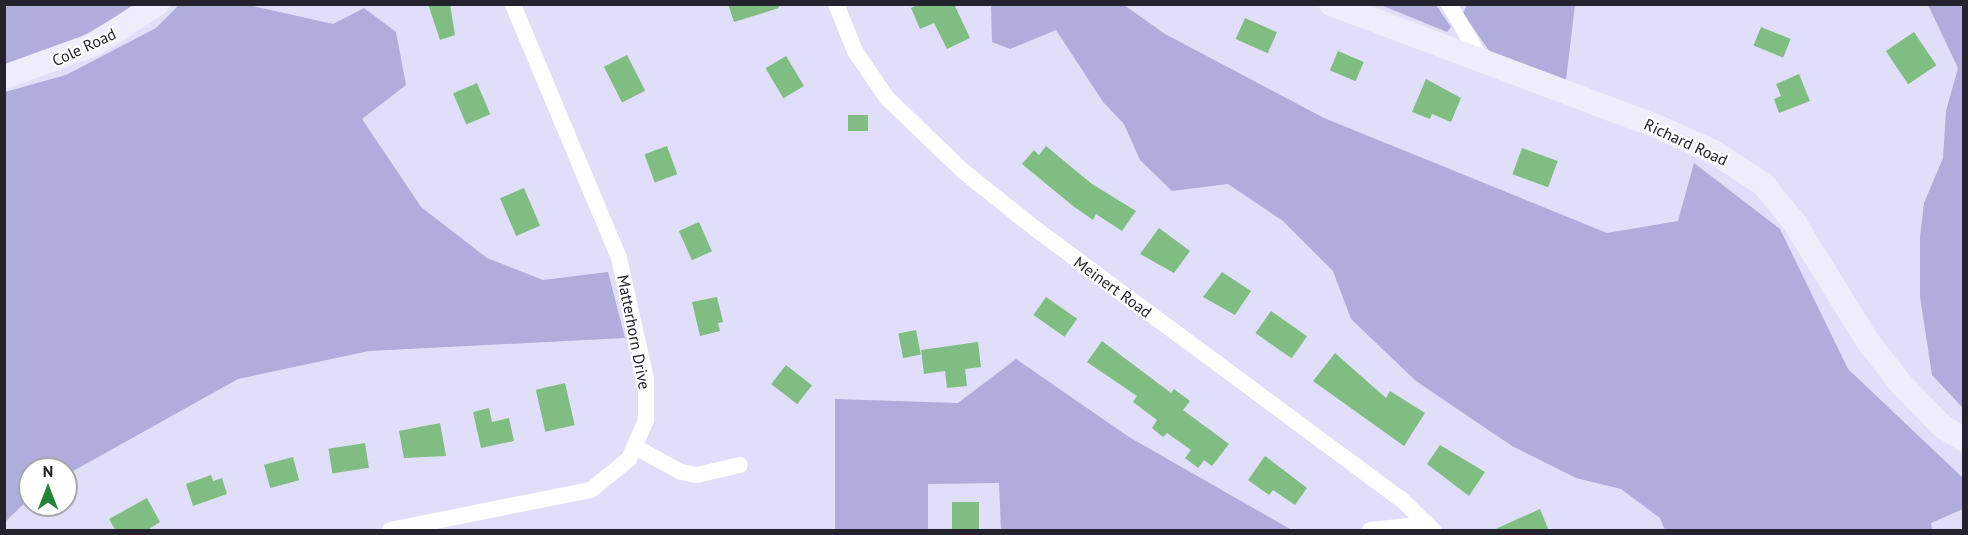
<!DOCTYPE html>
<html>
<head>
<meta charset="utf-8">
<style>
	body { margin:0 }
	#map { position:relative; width:1968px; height:535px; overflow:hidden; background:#e0def9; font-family:"PT Sans",sans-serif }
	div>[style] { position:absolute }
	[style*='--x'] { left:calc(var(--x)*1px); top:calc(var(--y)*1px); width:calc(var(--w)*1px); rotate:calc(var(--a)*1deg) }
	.green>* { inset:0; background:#b0acdb }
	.building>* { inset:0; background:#7fbd83; transform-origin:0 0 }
	.street>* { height:16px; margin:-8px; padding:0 8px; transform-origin:8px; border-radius:8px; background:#fff }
	.secondary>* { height:24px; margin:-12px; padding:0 12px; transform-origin:12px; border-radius:12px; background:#efedfc }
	span { translate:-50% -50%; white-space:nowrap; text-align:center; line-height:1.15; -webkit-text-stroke:4.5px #fff; paint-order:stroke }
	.street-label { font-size:16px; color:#24232d }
	.frame { position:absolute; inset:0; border:6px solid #24232d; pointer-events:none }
	.north { position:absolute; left:18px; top:457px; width:60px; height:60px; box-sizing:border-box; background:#fff; border:2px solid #a7a7ab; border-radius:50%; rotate:0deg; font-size:16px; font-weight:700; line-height:24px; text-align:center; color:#24232d }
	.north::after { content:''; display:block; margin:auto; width:21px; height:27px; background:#248334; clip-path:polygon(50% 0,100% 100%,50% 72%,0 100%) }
</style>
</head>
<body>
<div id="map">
	<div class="green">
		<div style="clip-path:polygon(5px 5px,136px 5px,64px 47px,5px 65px)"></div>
		<div style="clip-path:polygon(179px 5px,248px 5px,333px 24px,364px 8px,396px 32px,406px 85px,362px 119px,421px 207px,487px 258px,543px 280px,608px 272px,625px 338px,369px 351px,238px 379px,66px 475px,66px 469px,30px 469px,30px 498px,5px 522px,5px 92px,66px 75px,156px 28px)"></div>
		<div style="clip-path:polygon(991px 5px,1124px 5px,1165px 34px,1324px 118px,1607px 233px,1678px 221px,1694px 163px,1780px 229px,1848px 369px,1963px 478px,1963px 509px,1931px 523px,1932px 530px,1665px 530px,1660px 518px,1621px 489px,1576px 478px,1512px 446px,1416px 381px,1351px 319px,1333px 271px,1283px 221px,1228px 184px,1172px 191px,1140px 160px,1124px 124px,1103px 102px,1056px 30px,1010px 49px,992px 42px)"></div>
		<div style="clip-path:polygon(1381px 5px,1436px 5px,1451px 27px,1447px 32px)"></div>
		<div style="clip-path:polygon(1467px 5px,1575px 5px,1566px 80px,1492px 55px,1463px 13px)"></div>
		<div style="clip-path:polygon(1928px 5px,1963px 5px,1963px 408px,1932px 375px,1920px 297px,1920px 237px,1924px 203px,1943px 158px,1946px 111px,1958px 68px)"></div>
		<div style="clip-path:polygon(1016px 359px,1129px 437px,1290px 529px,1001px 530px,999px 483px,928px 484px,928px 530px,835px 530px,835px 399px,958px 403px)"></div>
	</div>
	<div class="building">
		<div style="clip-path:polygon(428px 4px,450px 4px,455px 35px,440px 40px)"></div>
		<div style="clip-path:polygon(728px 4px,778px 4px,779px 8px,734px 22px)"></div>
		<div style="clip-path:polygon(920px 4px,954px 4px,970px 38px,947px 49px,934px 23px,920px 29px,911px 8px)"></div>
		<div style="left:1245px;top:18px;width:35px;height:23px;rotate:24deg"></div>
		<div style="left:1761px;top:27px;width:32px;height:20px;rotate:22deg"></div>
		<div style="left:1914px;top:32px;width:40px;height:34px;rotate:56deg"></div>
		<div style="left:1338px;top:51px;width:28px;height:21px;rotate:23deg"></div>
		<div style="left:627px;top:55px;width:40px;height:26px;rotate:63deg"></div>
		<div style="left:786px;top:56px;width:35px;height:24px;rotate:59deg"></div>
		<div style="clip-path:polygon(1799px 74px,1810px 101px,1779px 113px,1774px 99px,1781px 96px,1776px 84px)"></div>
		<div style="clip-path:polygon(1426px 79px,1461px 98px,1451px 122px,1432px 114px,1430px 119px,1412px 112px)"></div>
		<div style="left:477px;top:83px;width:34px;height:26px;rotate:67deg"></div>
		<div style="left:848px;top:115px;width:20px;height:16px"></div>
		<div style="left:667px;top:146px;width:30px;height:24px;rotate:70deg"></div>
		<div style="clip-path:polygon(1046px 146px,1092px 184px,1136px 211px,1122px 231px,1096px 214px,1093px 220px,1073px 206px,1022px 164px,1034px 150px,1039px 155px)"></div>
		<div style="left:1522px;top:148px;width:38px;height:28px;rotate:20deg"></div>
		<div style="left:524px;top:188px;width:41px;height:26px;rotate:67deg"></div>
		<div style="left:699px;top:222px;width:32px;height:22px;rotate:66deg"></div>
		<div style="clip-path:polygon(1159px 228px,1190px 251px,1174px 273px,1140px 254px)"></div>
		<div style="clip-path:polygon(1222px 272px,1251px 291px,1235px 315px,1203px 297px)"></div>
		<div style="clip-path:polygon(717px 297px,723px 322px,718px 323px,720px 331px,700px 336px,692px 302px)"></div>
		<div style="left:1046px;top:297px;width:38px;height:22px;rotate:35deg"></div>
		<div style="left:1271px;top:311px;width:44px;height:27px;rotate:35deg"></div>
		<div style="left:916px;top:330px;width:25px;height:18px;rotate:79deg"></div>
		<div style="clip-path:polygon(1102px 341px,1171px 393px,1174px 389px,1190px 401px,1183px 410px,1229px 444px,1212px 466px,1204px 460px,1198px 468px,1185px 458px,1191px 450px,1167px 433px,1163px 437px,1152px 428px,1157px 420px,1133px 402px,1137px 396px,1087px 362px)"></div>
		<div style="clip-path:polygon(978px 342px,981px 367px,965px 369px,967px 386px,947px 388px,945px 371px,924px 374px,921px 350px)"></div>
		<div style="clip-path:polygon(1335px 353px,1386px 398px,1390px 391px,1425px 413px,1404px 446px,1313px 381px)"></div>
		<div style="left:786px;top:365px;width:33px;height:24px;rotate:38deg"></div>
		<div style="left:565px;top:383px;width:43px;height:30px;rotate:77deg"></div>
		<div style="clip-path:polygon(489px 408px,492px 422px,509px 418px,514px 441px,481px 448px,473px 412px)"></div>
		<div style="clip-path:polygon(440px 423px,446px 456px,404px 458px,399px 431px)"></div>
		<div style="left:365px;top:443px;width:25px;height:37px;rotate:81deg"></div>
		<div style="clip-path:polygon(1440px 445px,1485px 472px,1469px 496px,1427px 464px)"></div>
		<div style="clip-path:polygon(1265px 456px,1307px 488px,1295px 505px,1273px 490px,1269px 495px,1248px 480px)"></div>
		<div style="left:293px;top:457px;width:24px;height:30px;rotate:75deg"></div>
		<div style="clip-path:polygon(211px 475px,213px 481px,222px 478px,227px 494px,193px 506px,186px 484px)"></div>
		<div style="clip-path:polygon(147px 498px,160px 522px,146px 531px,116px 531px,109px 519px)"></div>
		<div style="left:979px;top:502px;width:29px;height:27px;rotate:90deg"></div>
		<div style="clip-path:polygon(1540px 509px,1549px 531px,1491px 531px)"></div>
	</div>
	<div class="street">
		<div style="--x:836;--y:4;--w:51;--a:68"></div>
		<div style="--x:855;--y:51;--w:57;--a:55.8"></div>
		<div style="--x:887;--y:98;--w:105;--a:43.8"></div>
		<div style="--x:963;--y:171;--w:95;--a:38.6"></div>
		<div style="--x:1037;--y:230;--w:453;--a:36.5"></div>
		<div style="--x:1401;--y:499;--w:45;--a:44.1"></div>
		<div style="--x:1449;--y:4;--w:66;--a:59.9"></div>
		<div style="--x:635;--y:447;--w:52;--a:28.5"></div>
		<div style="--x:681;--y:472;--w:16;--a:11"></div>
		<div style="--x:697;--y:475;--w:44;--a:-13.1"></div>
		<div style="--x:390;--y:530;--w:205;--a:-11.3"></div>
		<div style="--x:591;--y:490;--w:49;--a:-39.2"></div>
		<div style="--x:629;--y:459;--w:43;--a:-66.4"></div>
		<div style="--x:646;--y:420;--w:41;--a:-90"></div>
		<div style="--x:646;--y:379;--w:124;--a:-102.6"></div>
		<div style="--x:619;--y:258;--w:275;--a:-112.7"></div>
		<div style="--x:1370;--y:530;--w:58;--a:-5.9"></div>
	</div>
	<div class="secondary">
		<div style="--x:1331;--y:4;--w:349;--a:20.6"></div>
		<div style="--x:1658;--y:127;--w:59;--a:24"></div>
		<div style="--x:1712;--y:151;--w:61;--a:32.9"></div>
		<div style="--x:1763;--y:184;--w:49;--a:50.8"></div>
		<div style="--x:1794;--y:222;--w:139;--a:58.3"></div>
		<div style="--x:1867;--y:340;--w:56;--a:52.3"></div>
		<div style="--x:1901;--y:384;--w:59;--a:45.7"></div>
		<div style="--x:1942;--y:426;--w:26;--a:32"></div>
		<div style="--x:4;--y:77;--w:97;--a:-19.9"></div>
		<div style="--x:95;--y:44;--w:74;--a:-32.8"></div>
	</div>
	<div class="street-label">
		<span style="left:84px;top:47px;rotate:-25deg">Cole Road</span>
		<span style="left:1686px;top:142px;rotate:25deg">Richard Road</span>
		<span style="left:1113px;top:287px;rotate:36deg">Meinert Road</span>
		<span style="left:634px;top:332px;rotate:79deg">Matterhorn Drive</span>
	</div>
	<div class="frame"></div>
	<div class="north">N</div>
</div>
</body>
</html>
